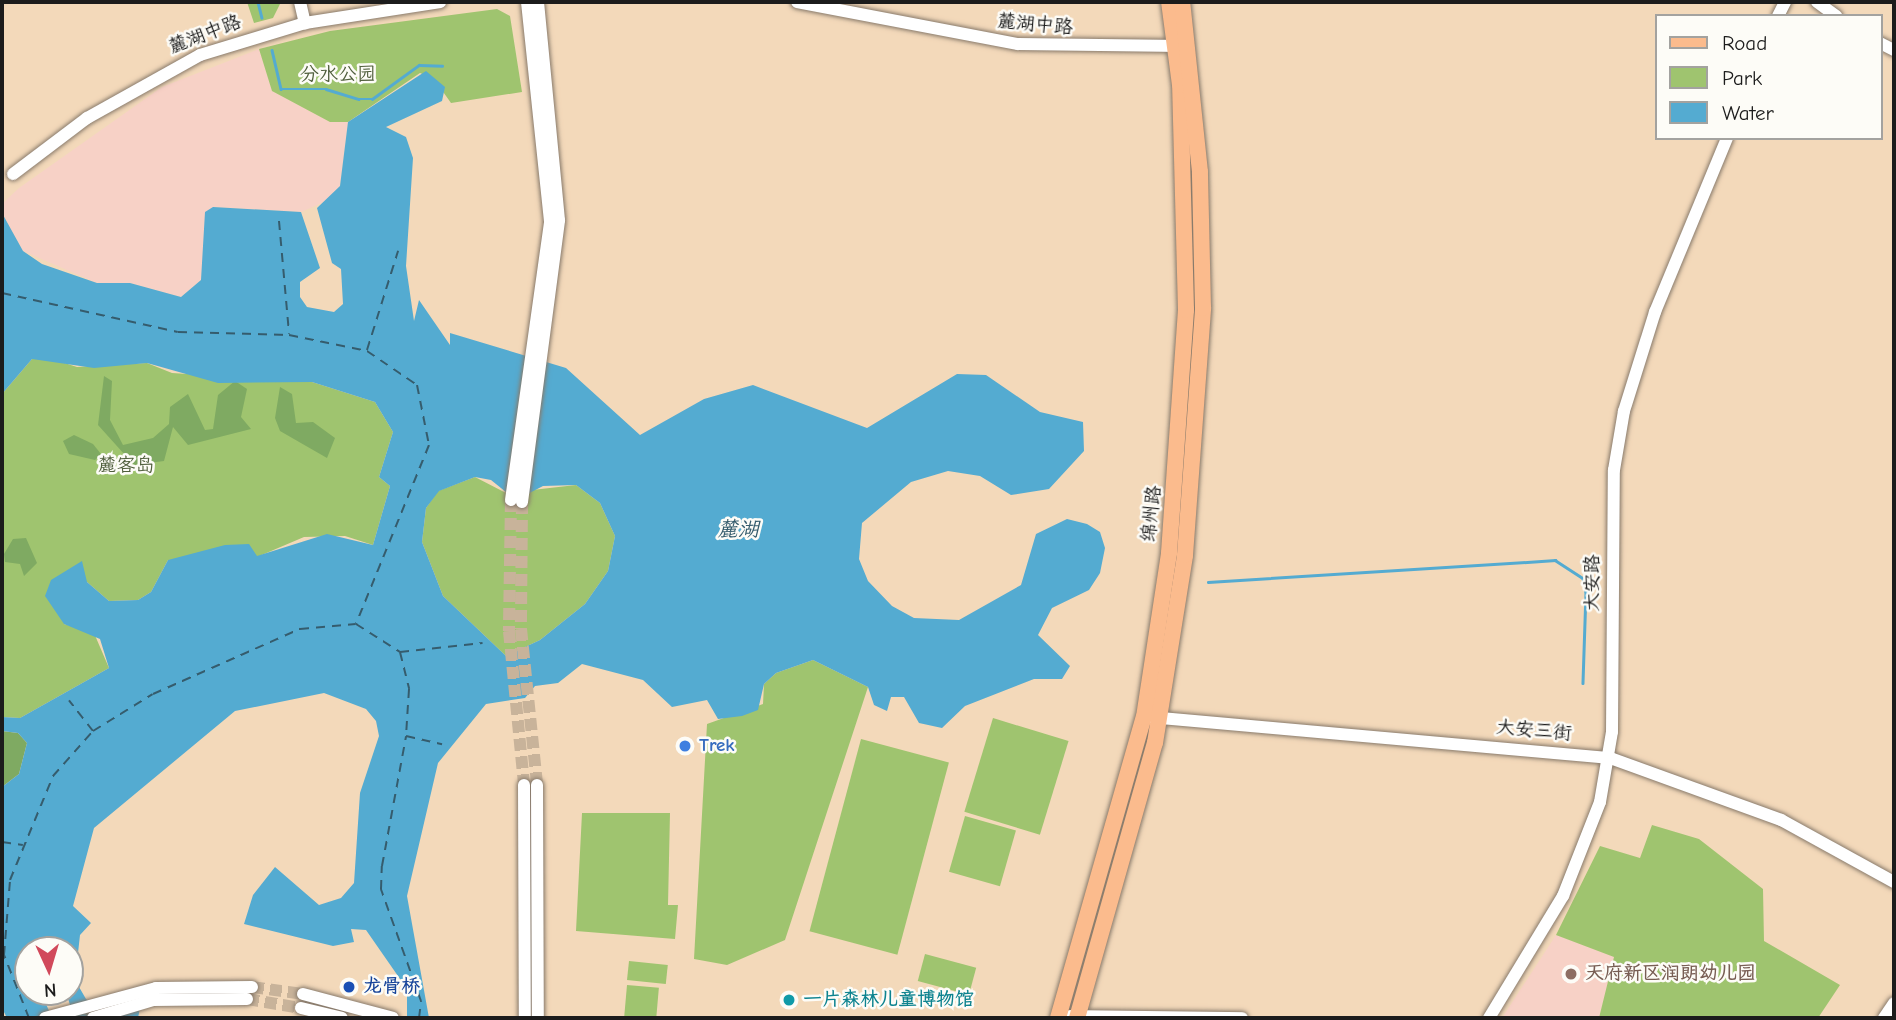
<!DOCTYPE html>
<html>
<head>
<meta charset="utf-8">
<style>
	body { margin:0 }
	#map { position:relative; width:1896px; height:1020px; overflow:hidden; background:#f3d9ba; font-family:"Comic Neue","LXGW WenKai TC",sans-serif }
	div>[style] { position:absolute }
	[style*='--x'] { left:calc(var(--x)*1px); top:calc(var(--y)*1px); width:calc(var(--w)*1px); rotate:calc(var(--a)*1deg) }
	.built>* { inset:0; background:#f7d1c6 }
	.green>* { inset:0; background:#9fc46f; transform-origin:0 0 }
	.forest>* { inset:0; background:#7faa62 }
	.water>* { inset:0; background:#54abd1 }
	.stream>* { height:2.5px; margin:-1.25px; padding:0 1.25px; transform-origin:1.25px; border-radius:1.25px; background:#54abd1 }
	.ferry>* { height:2px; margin-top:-1px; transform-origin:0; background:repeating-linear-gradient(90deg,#355c6d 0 9px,transparent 0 16px) }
	.minor-tunnel>* { height:12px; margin-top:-6px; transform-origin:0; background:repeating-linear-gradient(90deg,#c8b39a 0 12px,transparent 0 18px) }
	.roads { filter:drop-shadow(0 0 2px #887a6b) drop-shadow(0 0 2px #887a6b) }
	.minor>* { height:12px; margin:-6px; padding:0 6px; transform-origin:6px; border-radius:6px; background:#fff }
	.major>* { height:16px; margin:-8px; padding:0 8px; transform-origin:8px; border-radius:8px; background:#fbbb8d }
	.dots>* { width:19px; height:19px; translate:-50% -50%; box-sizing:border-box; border:4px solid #fdfcf7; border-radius:50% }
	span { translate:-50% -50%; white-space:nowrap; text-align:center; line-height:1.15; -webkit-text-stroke:5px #fdfcf7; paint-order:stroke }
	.street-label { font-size:19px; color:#1c1c1c }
	.park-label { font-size:19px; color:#505f3d }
	.shop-label { font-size:19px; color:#366cbe; font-weight:700 }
	.left { translate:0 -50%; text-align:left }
	.education-label { font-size:19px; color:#785e54; font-weight:700 }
	.transit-label { font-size:19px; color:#164399; font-weight:700 }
	.culture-label { font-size:19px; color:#0d838f; font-weight:700 }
	.water-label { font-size:21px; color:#355c6d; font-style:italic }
	.frame { position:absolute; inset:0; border:4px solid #1c1c1c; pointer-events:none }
	.legend { position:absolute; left:1655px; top:14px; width:228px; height:126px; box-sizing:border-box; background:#fdfcf7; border:2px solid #a3a29f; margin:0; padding:9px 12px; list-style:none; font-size:21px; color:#1c1c1c }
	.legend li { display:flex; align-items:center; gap:14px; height:35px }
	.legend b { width:35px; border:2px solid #a3a29f }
	.north { position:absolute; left:14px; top:936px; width:70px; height:70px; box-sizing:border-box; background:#fdfcf7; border:2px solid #a3a29f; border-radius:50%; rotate:176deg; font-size:19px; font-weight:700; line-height:28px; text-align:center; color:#1c1c1c }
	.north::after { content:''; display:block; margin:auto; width:24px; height:32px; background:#d1495b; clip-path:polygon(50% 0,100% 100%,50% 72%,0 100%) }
</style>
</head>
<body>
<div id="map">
	<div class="built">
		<div style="clip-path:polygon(259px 49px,272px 91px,330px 122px,348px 122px,340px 186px,331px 199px,301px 212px,213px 207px,201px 280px,181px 297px,130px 283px,97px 283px,23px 251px,2px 213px,2px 204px,19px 188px,162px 87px)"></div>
		<div style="clip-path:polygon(1556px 935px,1614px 957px,1599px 1018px,1502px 1018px)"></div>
	</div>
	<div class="green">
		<div style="clip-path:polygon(247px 2px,281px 2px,273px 18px,254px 23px)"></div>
		<div style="clip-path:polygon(497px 9px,510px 16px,522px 92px,451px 103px,434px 79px,420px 73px,348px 122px,330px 122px,272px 91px,259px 49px,330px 31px)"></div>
		<div style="clip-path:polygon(46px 357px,77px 367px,147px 363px,172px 373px,312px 382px,375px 402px,393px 432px,379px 477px,390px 486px,373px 545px,345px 536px,304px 537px,257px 557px,168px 560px,151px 592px,138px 600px,109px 601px,87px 582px,64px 624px,94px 633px,109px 668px,20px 718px,2px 717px,2px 394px,32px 359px)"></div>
		<div style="clip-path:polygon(475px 477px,506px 493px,576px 485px,600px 503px,615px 536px,608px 571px,585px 604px,540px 640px,506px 656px,443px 596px,422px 542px,426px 508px,438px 491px)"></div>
		<div style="clip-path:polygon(813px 660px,868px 687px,785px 940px,727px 965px,694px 959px,707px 724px,763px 704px,764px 684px,776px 673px)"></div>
		<div style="left:993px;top:718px;width:79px;height:98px;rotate:17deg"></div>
		<div style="left:861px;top:739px;width:91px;height:199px;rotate:15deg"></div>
		<div style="clip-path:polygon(582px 813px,670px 813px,668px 905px,678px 905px,675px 939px,576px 931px)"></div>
		<div style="left:965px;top:816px;width:53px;height:58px;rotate:16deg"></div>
		<div style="clip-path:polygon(1652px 825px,1699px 839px,1763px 889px,1764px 941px,1840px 985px,1818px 1018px,1599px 1018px,1614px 957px,1556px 935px,1600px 846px,1640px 858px)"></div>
		<div style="left:925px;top:954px;width:53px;height:28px;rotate:15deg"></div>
		<div style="left:629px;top:961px;width:39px;height:19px;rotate:6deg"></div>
		<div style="left:627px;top:985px;width:32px;height:33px;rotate:5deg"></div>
	</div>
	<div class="forest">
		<div style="clip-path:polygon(104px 376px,112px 381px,110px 420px,123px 445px,153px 438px,169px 424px,170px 407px,188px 394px,205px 430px,213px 429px,218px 395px,235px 381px,247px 389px,241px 417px,251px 429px,188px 445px,173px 427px,164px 461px,134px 465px,98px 425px)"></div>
		<div style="clip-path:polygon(280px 387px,292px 394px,296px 423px,313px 422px,335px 438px,327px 458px,280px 431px,275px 418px)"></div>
		<div style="clip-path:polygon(74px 435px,93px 444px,101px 454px,95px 460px,69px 454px,63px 441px)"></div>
		<div style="clip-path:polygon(26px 538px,37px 563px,24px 576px,20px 564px,5px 562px,4px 554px,13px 539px)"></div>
		<div style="clip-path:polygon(646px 663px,674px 676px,681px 699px,652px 676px)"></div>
		<div style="clip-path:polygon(2px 731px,18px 733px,27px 743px,19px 774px,2px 787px)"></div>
	</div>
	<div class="water">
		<div style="clip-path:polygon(evenodd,426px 71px,445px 87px,442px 101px,386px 127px,406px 137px,413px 158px,406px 266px,414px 321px,419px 300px,450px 345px,450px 333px,566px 368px,640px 435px,704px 399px,753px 385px,867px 428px,957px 374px,986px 375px,1040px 412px,1083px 422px,1084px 451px,1049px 489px,1011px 495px,980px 476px,948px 471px,911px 482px,862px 523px,859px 559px,868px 581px,892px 606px,914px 618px,959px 620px,1021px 585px,1036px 534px,1067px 519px,1087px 524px,1100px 532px,1105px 548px,1100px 573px,1089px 590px,1052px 608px,1038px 635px,1070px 666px,1062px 679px,1034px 679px,965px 706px,942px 728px,919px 723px,904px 697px,891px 697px,887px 711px,874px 705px,868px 687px,813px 660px,776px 673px,764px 684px,758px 710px,742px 716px,718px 719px,707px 700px,672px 707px,643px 680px,582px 664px,558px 683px,535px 686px,525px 698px,486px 704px,438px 763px,407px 896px,429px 1018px,407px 1018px,407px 989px,366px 930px,351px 929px,354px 942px,333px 946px,244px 924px,253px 895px,275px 867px,319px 905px,341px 898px,354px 883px,360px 793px,379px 736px,376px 721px,366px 709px,324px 693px,235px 711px,94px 828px,73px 906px,91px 923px,80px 935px,75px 980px,86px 999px,113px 1015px,140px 1008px,138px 1018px,74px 1018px,66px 992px,70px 950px,28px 950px,28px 992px,41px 992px,52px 1018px,7px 1018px,2px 1008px,2px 787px,19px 774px,27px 743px,18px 733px,2px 731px,2px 717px,20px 718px,109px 668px,100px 639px,64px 624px,45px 596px,51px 580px,82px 561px,87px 582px,109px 601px,138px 600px,151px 592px,168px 560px,225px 545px,249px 544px,257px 556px,327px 534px,373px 545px,390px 486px,379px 477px,393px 432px,375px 402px,312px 382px,218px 383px,147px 363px,94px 368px,32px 359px,2px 394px,2px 213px,23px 251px,42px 264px,97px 283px,130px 283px,181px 297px,201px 280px,205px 212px,213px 207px,301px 212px,320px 268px,300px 282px,300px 297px,307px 307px,334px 312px,343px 304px,341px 269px,332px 263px,317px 208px,340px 186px,348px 122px,426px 71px,475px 477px,491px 480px,516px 500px,543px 486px,576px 485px,600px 503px,615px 536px,608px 571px,585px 604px,540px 640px,506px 656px,443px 596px,422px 542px,426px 508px,439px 491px,475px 477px)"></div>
	</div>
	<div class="stream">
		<div style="--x:258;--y:2;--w:16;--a:76"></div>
		<div style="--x:272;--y:50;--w:40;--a:77"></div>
		<div style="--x:281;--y:89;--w:45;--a:0"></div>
		<div style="--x:326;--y:89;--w:34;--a:17"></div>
		<div style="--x:358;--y:99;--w:14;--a:0"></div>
		<div style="--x:372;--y:99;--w:58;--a:-35.9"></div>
		<div style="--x:419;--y:65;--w:23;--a:2"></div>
		<div style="--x:1208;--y:582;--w:348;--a:-3.6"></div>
		<div style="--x:1555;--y:560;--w:33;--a:33"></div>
		<div style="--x:1583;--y:578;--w:14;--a:78"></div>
		<div style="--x:1586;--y:592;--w:91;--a:91.9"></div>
	</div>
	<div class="ferry">
		<div style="--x:279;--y:221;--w:113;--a:84.9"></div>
		<div style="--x:2;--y:293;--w:180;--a:12.5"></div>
		<div style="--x:178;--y:332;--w:111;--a:1.5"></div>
		<div style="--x:289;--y:335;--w:80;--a:11.6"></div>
		<div style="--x:367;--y:351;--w:60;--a:34.2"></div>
		<div style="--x:417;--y:385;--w:61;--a:78.7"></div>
		<div style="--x:429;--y:445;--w:193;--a:112.2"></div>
		<div style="--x:367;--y:350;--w:104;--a:-72.6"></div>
		<div style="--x:400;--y:652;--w:83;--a:-6.2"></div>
		<div style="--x:93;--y:731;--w:70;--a:-31.7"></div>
		<div style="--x:153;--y:694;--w:161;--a:-23.9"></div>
		<div style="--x:300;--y:629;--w:56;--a:-5.1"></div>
		<div style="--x:356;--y:624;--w:52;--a:32.5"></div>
		<div style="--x:400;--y:652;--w:38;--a:76"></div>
		<div style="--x:409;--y:689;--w:47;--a:93.7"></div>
		<div style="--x:2;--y:842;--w:21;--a:8"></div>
		<div style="--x:29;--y:1018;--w:68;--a:-111.6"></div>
		<div style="--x:4;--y:955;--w:75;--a:-85.4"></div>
		<div style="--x:10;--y:880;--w:113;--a:-67.5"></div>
		<div style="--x:53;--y:776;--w:60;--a:-48.4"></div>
		<div style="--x:93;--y:731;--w:39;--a:-128"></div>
		<div style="--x:419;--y:1018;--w:17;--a:-83"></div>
		<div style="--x:421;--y:1001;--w:119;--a:-109.7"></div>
		<div style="--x:381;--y:889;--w:23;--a:-88"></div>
		<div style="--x:382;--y:866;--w:132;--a:-79.5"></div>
		<div style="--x:406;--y:736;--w:37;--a:13"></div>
	</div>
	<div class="minor-tunnel">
		<div style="--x:511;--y:500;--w:131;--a:90.9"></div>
		<div style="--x:509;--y:631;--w:155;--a:84.4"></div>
		<div style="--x:522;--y:502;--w:127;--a:90.5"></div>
		<div style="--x:521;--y:629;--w:157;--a:84.1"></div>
		<div style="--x:252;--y:987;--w:51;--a:7.8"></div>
		<div style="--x:247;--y:999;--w:55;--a:9.5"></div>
	</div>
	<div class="roads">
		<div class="minor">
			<div style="--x:300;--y:2;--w:22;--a:77"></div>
			<div style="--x:797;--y:2;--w:225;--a:10.8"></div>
			<div style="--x:1018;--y:44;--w:164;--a:0.7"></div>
			<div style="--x:1817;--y:2;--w:24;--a:36"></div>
			<div style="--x:1778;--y:16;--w:16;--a:-63"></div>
			<div style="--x:1880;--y:43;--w:16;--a:27"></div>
			<div style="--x:13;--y:174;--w:93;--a:-37.1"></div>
			<div style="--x:87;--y:118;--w:129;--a:-29.1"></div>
			<div style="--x:200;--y:55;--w:110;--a:-16.9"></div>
			<div style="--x:305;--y:23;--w:137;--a:-8.8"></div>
			<div style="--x:511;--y:500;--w:282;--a:-82"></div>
			<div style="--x:550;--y:221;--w:220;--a:-96"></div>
			<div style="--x:522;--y:502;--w:284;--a:-82.5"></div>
			<div style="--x:559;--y:220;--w:219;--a:-95.5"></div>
			<div style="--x:1150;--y:717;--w:462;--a:5.1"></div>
			<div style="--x:1610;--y:758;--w:182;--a:19.9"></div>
			<div style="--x:1781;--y:820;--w:129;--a:28.8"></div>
			<div style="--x:524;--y:785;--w:233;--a:89.8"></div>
			<div style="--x:537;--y:785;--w:233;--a:89.8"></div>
			<div style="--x:303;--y:994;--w:93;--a:14.9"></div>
			<div style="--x:301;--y:1008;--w:42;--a:13.7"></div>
			<div style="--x:1070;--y:1016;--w:172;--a:0.7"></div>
			<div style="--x:45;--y:1018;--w:115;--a:-15.1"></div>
			<div style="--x:156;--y:988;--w:96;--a:-0.6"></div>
			<div style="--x:93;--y:1018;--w:63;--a:-16.7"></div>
			<div style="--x:153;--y:1000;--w:94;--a:-0.6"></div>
			<div style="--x:1489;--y:1018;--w:143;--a:-58.8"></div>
			<div style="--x:1563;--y:896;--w:101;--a:-68.5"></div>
			<div style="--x:1600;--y:802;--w:71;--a:-80.3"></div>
			<div style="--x:1612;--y:732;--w:262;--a:-89.6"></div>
			<div style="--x:1614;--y:470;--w:60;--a:-80.4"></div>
			<div style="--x:1624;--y:411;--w:104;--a:-72.6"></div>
			<div style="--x:1655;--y:312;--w:188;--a:-67.5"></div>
			<div style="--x:1884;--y:1018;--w:18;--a:-56"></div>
		</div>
		<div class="major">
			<div style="--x:1058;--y:1018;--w:313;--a:-74.1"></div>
			<div style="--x:1144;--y:717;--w:166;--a:-81.3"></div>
			<div style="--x:1169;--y:553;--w:244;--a:-86"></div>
			<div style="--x:1186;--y:310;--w:225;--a:-91.5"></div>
			<div style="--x:1180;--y:85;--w:84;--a:-97.5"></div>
			<div style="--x:1077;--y:1018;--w:286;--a:-74.2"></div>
			<div style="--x:1155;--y:743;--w:190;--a:-80.9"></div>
			<div style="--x:1185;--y:555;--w:248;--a:-85.8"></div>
			<div style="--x:1203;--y:308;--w:136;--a:-91.3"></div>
			<div style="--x:1200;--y:172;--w:171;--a:-96"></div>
		</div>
	</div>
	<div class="dots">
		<div style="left:685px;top:746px;background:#3f7fe0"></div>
		<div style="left:1571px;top:974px;background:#8d6e63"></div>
		<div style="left:349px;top:987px;background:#1a4fb4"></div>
		<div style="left:789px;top:1000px;background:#0f9aa8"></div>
	</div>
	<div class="street-label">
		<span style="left:1035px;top:25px;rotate:5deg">麓湖中路</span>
		<span style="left:205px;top:35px;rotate:-21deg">麓湖中路</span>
		<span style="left:1152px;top:514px;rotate:-84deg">绵州路</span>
		<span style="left:1593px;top:583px;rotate:-90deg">大安路</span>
		<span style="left:1534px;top:731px;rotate:5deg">大安三街</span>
	</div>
	<div class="park-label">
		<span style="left:338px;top:75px">分水公园</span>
		<span style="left:126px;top:466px">麓客岛</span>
	</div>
	<div class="shop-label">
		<span class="left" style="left:699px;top:746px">Trek</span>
	</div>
	<div class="education-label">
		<span class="left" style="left:1585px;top:974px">天府新区润朗幼儿园</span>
	</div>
	<div class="transit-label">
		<span class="left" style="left:363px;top:987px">龙骨桥</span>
	</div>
	<div class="culture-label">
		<span class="left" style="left:803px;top:1000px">一片森林儿童博物馆</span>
	</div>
	<div class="water-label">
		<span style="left:738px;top:529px">麓湖</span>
	</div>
	<div class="frame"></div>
	<ul class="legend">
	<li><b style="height:9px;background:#fbbb8d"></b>Road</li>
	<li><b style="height:19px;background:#9fc46f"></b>Park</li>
	<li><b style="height:19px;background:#54abd1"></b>Water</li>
	</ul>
	<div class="north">N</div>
</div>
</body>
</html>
